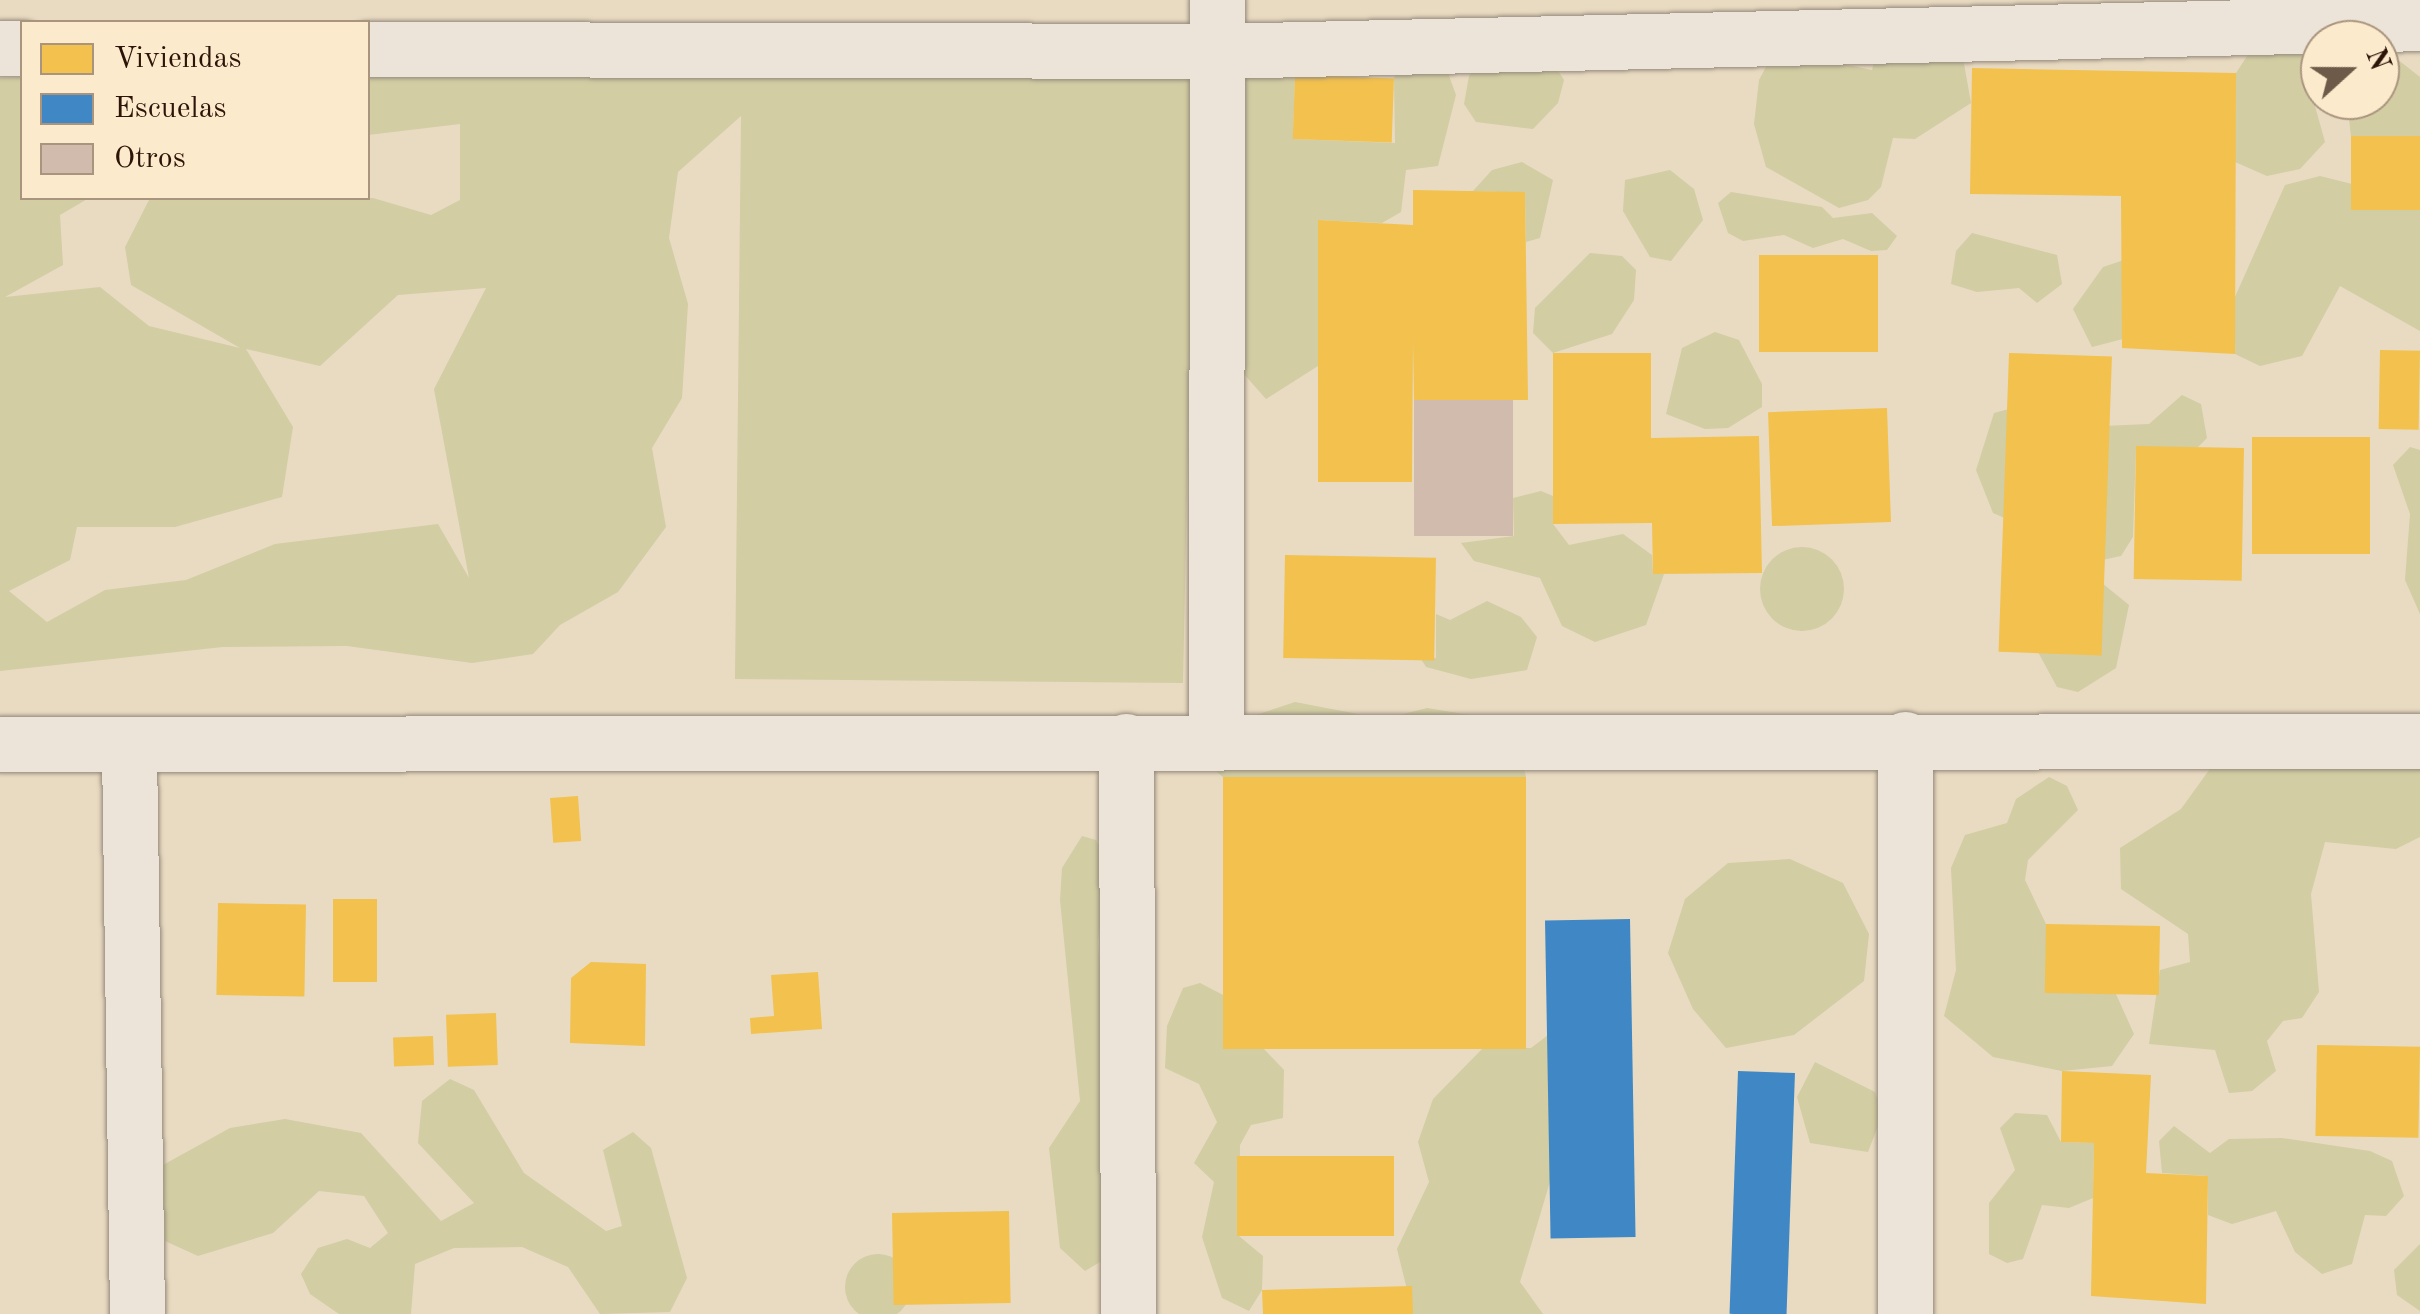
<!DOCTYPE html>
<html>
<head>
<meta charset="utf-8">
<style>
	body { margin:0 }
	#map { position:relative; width:2420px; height:1314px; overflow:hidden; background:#e9dbc2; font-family:"Old Standard TT",serif }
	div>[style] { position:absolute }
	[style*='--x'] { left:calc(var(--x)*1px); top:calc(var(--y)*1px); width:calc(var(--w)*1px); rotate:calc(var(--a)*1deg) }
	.green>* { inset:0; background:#d2cda3 }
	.round { border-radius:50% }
	.homes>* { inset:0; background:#f2c14e; transform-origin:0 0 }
	.schools>* { inset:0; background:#3f88c5; transform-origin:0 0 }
	.building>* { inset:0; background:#d0bbad; transform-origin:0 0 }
	.roads { filter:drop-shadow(0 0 2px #958a7b) drop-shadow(0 0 2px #958a7b) }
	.street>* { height:55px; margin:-27.5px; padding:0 27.5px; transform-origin:27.5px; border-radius:27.5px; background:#ece4d8 }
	span { translate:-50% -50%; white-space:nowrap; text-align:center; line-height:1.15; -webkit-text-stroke:10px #fceacc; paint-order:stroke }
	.legend { position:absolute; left:20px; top:20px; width:350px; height:180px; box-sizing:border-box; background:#fceacc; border:2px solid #a9947e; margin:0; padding:12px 18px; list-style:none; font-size:30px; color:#2c1408 }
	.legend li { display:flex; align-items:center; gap:20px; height:50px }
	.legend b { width:50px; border:2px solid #a9947e }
	.north { position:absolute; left:2300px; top:20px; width:100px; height:100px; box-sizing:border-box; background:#fceacc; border:2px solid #a9947e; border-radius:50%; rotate:69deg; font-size:28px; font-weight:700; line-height:40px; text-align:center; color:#2c1408 }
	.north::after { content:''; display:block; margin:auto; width:35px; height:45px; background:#6e5a49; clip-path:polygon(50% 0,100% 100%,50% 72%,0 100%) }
</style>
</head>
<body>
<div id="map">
	<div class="green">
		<div style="clip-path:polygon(2364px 0,2397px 59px,2420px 77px,2420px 136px,2351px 137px,2347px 100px,2380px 100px,2380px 40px,2320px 40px,2320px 100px,2329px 100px,2315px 106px,2325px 142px,2300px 169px,2267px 176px,2235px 162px,2236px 73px,2251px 50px)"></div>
		<div style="clip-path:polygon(1960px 41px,1971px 103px,1915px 139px,1893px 138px,1881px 187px,1868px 200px,1839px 208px,1766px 167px,1754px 124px,1759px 80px,1775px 50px,1872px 70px,1876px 53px)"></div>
		<div style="clip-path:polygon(1257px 48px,1295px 75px,1293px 139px,1395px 143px,1394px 78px,1412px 48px,1444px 62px,1456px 95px,1438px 166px,1406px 170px,1401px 212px,1382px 223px,1318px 220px,1318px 366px,1266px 399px,1227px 355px,1242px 80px)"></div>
		<div style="clip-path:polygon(1490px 51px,1552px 61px,1564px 80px,1558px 103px,1533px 129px,1476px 122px,1464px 104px,1469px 76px)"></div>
		<div style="clip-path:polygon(evenodd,1196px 58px,1183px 683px,735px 679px,741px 116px,678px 172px,669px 238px,688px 304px,682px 398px,652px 448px,666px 527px,618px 592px,560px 625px,533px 654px,472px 663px,347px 646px,223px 647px,0 671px,0 78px,22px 77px,22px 198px,89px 198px,60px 215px,63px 265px,5px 297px,100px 287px,149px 326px,240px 348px,131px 285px,125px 247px,149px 200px,160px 198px,373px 198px,431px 215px,460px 200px,460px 124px,368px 135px,368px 74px,1196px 58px,486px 288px,434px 389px,469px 578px,438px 524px,275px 544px,186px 580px,105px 590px,47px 622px,9px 591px,70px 560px,77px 527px,175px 527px,282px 497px,293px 427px,246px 349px,320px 366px,398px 295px,486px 288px)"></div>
		<div style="clip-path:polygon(1522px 162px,1553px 180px,1540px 238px,1526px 242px,1525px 193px,1473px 191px,1492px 170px)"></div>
		<div style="clip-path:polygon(1670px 170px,1694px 189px,1703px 220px,1671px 261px,1650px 257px,1623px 211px,1625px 180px)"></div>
		<div style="clip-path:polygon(2320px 176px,2420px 201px,2420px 331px,2340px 286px,2302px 356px,2260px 366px,2235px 354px,2234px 299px,2285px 185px)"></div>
		<div style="clip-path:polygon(1731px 192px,1822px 207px,1833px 218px,1872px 213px,1897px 236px,1887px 250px,1871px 251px,1843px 239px,1813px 248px,1784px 235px,1743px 241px,1728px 233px,1718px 203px)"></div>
		<div style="clip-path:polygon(1972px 233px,2057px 255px,2062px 284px,2037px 303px,2019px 288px,1977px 292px,1951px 284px,1956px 251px)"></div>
		<div style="clip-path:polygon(1590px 253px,1622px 256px,1636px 270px,1634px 300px,1612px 334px,1553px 353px,1533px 333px,1535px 308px)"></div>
		<div style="clip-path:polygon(2145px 253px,2150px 332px,2092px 347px,2073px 309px,2103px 267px)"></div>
		<div style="clip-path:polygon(1715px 332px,1739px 340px,1762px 384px,1762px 407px,1728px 428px,1705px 429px,1666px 414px,1682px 348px)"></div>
		<div style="clip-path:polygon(2182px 395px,2201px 404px,2207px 438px,2198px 447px,2136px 447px,2133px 537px,2121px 556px,2102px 560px,1993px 513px,1976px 470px,1994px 413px,2042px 400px,2103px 426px,2149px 424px)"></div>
		<div style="clip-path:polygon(2410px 447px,2420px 450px,2420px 614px,2405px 580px,2410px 514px,2393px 465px)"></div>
		<div style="clip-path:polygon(1541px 491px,1553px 496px,1553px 524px,1569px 545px,1623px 534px,1652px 555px,1653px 574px,1664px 574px,1646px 625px,1595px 642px,1562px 626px,1540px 578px,1474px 561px,1461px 543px,1514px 536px,1513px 498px)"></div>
		<div class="round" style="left:1760px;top:547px;width:84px;height:84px"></div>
		<div style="clip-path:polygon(2102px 583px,2129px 605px,2116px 668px,2078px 692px,2057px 687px,2038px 652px)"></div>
		<div style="clip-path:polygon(1487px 601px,1521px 617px,1537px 637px,1527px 670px,1471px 679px,1426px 667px,1421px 659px,1436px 658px,1436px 614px,1450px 620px)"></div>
		<div style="clip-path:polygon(1295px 702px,1384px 719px,1427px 708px,1513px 722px,1526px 777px,1223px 777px,1205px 762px,1238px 721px)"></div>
		<div style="clip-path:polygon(2230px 741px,2420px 761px,2420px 837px,2396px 849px,2325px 842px,2311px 894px,2319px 992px,2302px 1018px,2283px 1021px,2267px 1041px,2276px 1071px,2252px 1091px,2229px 1093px,2215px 1050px,2149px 1044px,2160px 970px,2190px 962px,2188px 934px,2121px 889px,2120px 848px,2181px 809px)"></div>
		<div style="clip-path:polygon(2049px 777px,2067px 786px,2078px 810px,2028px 860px,2025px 880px,2046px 924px,2047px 992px,2116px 994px,2134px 1034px,2112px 1066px,2062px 1071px,1993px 1057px,1944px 1016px,1956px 970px,1951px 868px,1965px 835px,2007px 823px,2016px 799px)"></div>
		<div style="clip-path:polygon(1082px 836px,1096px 840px,1107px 863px,1098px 942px,1120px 1250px,1085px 1271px,1060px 1248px,1049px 1148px,1080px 1101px,1060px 900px,1062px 868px)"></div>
		<div style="clip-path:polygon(1790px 859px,1843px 883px,1869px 934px,1864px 981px,1794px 1035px,1726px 1048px,1693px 1009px,1668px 953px,1685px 899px,1728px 863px)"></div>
		<div style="clip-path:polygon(1200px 983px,1227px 997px,1229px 1049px,1264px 1049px,1284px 1070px,1283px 1118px,1251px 1125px,1240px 1145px,1239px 1236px,1263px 1256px,1262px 1290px,1249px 1311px,1222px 1298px,1202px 1237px,1214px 1182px,1194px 1163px,1217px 1122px,1199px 1084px,1165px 1068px,1167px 1026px,1183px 988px)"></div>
		<div style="clip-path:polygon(1548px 1035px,1552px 1175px,1520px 1282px,1543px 1314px,1413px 1314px,1397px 1249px,1429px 1182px,1418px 1142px,1433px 1099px,1483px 1048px,1531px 1048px)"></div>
		<div style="clip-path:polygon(1815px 1062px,1875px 1092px,1883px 1113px,1868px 1152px,1810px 1143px,1797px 1097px)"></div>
		<div style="clip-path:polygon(450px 1079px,474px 1090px,524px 1173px,606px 1231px,622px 1226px,603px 1150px,633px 1132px,651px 1148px,687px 1278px,670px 1312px,600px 1314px,568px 1267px,522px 1247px,454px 1248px,415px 1264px,411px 1314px,339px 1314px,310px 1294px,301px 1274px,318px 1248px,347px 1239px,370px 1248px,388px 1233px,364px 1196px,319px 1191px,273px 1233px,198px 1256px,165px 1241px,163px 1165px,230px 1128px,285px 1119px,361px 1133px,441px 1221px,474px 1203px,418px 1143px,422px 1101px)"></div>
		<div style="clip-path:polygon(2015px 1113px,2047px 1115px,2061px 1142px,2094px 1143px,2093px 1198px,2069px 1208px,2042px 1205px,2023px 1259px,2007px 1263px,1989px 1254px,1989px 1203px,2015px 1170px,2000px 1128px)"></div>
		<div style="clip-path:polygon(2174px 1126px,2210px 1153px,2229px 1139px,2282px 1138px,2370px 1151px,2392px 1161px,2404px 1196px,2386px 1216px,2365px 1215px,2352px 1264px,2322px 1274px,2295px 1252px,2276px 1211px,2232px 1224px,2208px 1215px,2208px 1176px,2162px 1173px,2159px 1141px)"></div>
		<div style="clip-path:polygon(2420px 1244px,2420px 1311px,2397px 1295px,2394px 1270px)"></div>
		<div class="round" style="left:845px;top:1254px;width:66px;height:66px"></div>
	</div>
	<div class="homes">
		<div style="clip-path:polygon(1972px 68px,2236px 73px,2235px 354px,2122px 348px,2121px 196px,1970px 194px)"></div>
		<div style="left:1295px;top:75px;width:99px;height:64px;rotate:2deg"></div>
		<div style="left:2420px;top:136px;width:74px;height:69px;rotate:90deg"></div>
		<div style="clip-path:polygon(1413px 190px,1525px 192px,1528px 400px,1414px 400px,1413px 342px,1412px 482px,1318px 482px,1318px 220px,1413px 225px)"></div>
		<div style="left:1759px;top:255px;width:119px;height:97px"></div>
		<div style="left:2380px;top:350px;width:40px;height:79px;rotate:1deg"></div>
		<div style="clip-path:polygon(1553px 353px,1651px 353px,1651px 438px,1759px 436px,1762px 573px,1653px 574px,1652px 523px,1553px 524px)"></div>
		<div style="left:2009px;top:353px;width:103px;height:299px;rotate:2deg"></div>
		<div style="left:1887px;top:408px;width:114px;height:119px;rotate:88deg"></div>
		<div style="left:2252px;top:437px;width:118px;height:117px"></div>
		<div style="left:2136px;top:446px;width:108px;height:133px;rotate:1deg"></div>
		<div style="left:1285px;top:555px;width:151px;height:103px;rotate:1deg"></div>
		<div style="left:1223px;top:777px;width:303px;height:272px"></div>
		<div style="left:578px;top:796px;width:45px;height:28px;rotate:86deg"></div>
		<div style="left:333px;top:899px;width:44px;height:83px"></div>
		<div style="left:218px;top:903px;width:88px;height:92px;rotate:1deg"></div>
		<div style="left:2046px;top:924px;width:114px;height:69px;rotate:1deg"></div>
		<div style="clip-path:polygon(591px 962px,646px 964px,645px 1046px,570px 1043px,571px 978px)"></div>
		<div style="clip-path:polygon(818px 972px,822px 1029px,751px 1034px,750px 1018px,774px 1016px,771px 975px)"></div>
		<div style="left:496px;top:1013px;width:52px;height:50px;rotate:88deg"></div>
		<div style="left:433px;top:1036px;width:29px;height:40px;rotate:88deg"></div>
		<div style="left:2317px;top:1045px;width:103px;height:91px;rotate:1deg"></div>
		<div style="clip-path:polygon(2062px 1071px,2151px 1075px,2146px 1173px,2208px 1176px,2206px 1304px,2091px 1296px,2094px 1143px,2061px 1142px)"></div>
		<div style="left:1237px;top:1156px;width:157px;height:80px"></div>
		<div style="left:1009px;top:1211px;width:92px;height:117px;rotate:89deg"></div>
		<div style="clip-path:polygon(1412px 1286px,1413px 1314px,1263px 1314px,1262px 1290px)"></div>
	</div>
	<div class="schools">
		<div style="left:1630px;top:919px;width:318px;height:85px;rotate:89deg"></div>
		<div style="left:1738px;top:1071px;width:57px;height:243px;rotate:2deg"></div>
	</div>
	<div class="building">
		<div style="left:1414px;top:400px;width:99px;height:136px"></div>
	</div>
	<div class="roads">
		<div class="street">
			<div style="--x:0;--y:48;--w:22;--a:0"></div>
			<div style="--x:368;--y:49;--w:850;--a:0.13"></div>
			<div style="--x:1218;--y:51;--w:1202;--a:-1.33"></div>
			<div style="--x:1126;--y:741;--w:573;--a:89.8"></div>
			<div style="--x:1216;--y:741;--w:741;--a:-89.92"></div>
			<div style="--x:0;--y:744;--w:2420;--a:-0.07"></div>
			<div style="--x:129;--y:748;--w:566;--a:89.19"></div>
			<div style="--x:1905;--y:1314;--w:575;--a:-90"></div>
		</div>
	</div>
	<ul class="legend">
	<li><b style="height:28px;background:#f2c14e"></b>Viviendas</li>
	<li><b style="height:28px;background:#3f88c5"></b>Escuelas</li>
	<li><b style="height:28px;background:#d0bbad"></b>Otros</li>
	</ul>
	<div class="north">N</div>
</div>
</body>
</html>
